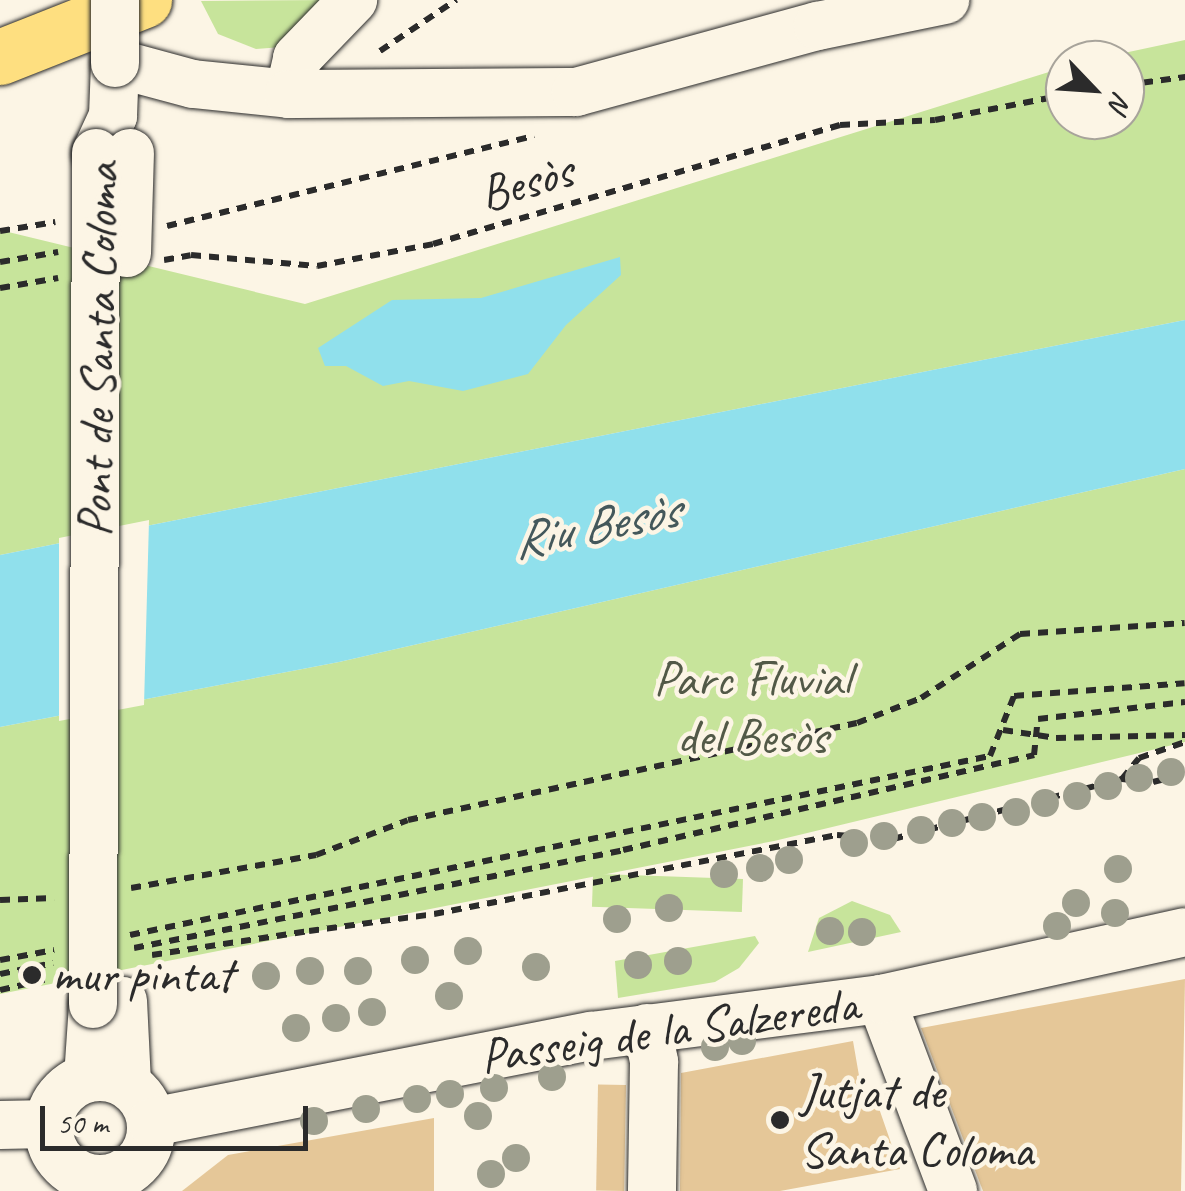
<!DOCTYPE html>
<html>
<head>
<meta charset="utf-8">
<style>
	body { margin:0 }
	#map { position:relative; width:1185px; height:1191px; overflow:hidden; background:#fcf5e5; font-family:Caveat,sans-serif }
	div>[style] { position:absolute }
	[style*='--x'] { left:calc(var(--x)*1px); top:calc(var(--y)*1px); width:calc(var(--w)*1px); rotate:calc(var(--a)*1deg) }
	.green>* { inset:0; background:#c7e49b; transform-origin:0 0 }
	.water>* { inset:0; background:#90e0ec }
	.pier>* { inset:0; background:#fcf5e5 }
	.building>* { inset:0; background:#e5c798; transform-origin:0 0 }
	.path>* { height:6px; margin-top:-3px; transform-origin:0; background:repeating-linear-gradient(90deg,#2b2b2b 0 10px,transparent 0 18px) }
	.roads { filter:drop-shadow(0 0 2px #2b2b2b) drop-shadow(0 0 2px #2b2b2b) }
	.minor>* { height:48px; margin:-24px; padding:0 24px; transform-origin:24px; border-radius:24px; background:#fcf5e5 }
	.minor>.ring { margin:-24px; padding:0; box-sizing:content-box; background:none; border:48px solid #fcf5e5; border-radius:50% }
	.highway>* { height:55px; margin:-27.5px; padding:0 27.5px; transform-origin:27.5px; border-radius:27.5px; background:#fedf80 }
	.path-bridge>* { height:6px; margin-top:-3px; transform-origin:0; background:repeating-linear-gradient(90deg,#2b2b2b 0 10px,transparent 0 18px) }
	.bridges { filter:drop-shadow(0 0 2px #2b2b2b) drop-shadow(0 0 2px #2b2b2b) }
	.minor-bridge>* { height:48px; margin:-24px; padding:0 24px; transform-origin:24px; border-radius:24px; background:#fcf5e5 }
	.trees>* { width:28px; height:28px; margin:-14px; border-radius:50%; background:#9e9f8e }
	.dots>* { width:28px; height:28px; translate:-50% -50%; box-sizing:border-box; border:5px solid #fcf5e5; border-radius:50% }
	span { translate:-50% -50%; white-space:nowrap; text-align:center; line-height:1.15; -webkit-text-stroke:9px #fcf5e5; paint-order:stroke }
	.street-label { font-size:50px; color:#2b2b2b }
	.park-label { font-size:50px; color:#525947 }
	.poi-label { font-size:50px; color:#2b2b2b }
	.left { translate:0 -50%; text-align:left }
	.water-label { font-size:52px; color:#44585b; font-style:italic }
	.north { position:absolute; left:1045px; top:40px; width:100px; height:100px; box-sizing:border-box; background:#fcf5e5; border:2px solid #a8a49b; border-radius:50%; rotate:115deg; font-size:28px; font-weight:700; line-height:40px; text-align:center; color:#2b2b2b }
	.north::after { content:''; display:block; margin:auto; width:35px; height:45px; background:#2b2b2b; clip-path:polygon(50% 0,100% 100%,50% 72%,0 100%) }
	.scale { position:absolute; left:40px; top:1106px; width:268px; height:45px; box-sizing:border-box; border:5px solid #2b2b2b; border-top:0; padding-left:12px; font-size:30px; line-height:35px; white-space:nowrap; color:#2b2b2b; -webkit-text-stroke:8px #fcf5e5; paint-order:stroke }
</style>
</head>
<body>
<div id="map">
	<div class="green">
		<div style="clip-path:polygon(333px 0,282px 47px,256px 49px,218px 34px,201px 1px)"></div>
		<div style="clip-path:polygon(1185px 40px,1185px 320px,0 555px,0 230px,305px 304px,1065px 67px,1065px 120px,1125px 120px,1125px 60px,1091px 60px)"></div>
		<div style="clip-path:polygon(1185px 469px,1185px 742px,774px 841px,0 994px,0 727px,339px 662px)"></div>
		<div style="left:743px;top:879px;width:33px;height:150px;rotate:92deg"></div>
		<div style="clip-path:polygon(852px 901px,890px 915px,901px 932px,808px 952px,819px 918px)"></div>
		<div style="clip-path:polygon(755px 936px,759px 943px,739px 968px,715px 982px,618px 998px,615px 961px)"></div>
	</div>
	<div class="water">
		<div style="clip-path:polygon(620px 257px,621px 275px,566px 325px,528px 374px,463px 391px,409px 381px,383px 386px,346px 366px,325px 366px,318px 348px,392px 300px,481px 298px)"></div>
		<div style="clip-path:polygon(1185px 320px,1185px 469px,339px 662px,0 727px,0 555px)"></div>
	</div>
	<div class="pier">
		<div style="clip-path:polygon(149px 520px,144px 705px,59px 721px,59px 538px)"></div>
	</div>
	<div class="building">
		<div style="clip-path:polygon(1185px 979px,1181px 1191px,983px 1191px,921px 1028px)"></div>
		<div style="clip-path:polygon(853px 1041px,862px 1093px,873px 1091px,900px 1169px,780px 1191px,680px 1191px,681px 1073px)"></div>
		<div style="left:626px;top:1085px;width:106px;height:28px;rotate:91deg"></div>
		<div style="clip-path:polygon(434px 1118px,434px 1191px,182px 1191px,228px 1155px)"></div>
	</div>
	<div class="path">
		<div style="--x:380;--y:51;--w:92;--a:-33.9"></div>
		<div style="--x:1125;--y:85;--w:61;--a:-7.6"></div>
		<div style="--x:167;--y:226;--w:378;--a:-13.8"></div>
		<div style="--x:0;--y:231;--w:56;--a:-9.3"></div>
		<div style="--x:164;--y:260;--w:27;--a:-10"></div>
		<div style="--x:191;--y:255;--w:126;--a:5"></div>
		<div style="--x:317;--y:266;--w:118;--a:-10.7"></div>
		<div style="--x:433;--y:244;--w:424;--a:-16.3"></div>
		<div style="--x:840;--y:125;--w:95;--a:-3"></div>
		<div style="--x:935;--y:120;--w:132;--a:-10.9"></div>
		<div style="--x:0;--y:262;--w:59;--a:-9.8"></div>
		<div style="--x:0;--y:288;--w:59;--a:-9.8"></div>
		<div style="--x:1003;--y:730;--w:54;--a:8.6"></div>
		<div style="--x:1056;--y:738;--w:129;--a:-1.3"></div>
		<div style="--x:1122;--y:779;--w:27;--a:-51"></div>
		<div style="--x:1139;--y:758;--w:49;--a:-19.2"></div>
		<div style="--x:131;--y:888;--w:188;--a:-10.1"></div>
		<div style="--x:316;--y:855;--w:98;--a:-20.8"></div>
		<div style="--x:408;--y:820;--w:459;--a:-12.2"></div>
		<div style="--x:857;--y:723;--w:69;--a:-21.3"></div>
		<div style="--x:921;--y:698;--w:118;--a:-32.9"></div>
		<div style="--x:1020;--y:634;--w:165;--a:-3.8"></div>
		<div style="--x:0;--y:900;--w:54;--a:-2.1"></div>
		<div style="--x:309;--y:931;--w:126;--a:-7.7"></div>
		<div style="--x:434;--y:914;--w:411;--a:-11.1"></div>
		<div style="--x:837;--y:835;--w:56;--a:4.1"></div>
		<div style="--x:893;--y:839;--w:237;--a:-14.7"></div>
		<div style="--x:1122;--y:779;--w:31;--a:6"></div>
		<div style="--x:1153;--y:782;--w:33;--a:-14"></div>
		<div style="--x:130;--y:935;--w:878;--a:-11.76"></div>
		<div style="--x:990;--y:756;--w:65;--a:-68.2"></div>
		<div style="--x:1014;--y:696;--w:171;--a:-4.3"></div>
		<div style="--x:134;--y:948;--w:499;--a:-11.3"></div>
		<div style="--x:623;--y:850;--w:422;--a:-13"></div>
		<div style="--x:1034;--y:755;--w:36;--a:-84"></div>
		<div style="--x:1038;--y:719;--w:148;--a:-6.6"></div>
		<div style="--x:0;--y:960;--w:55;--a:-10.5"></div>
		<div style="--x:0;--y:974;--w:54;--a:-11.7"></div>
		<div style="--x:0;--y:990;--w:53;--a:-13"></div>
		<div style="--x:43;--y:1166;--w:38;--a:42"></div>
		<div style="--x:132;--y:1191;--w:41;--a:-43"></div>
	</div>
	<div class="roads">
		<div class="minor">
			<div style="--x:289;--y:94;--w:37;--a:-77"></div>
			<div style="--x:297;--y:58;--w:81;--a:-46"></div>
			<div style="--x:96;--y:153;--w:41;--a:-65.3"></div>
			<div style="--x:113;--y:116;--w:53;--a:-87.8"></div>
			<div style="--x:115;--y:63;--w:81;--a:15.1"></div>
			<div style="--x:193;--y:84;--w:97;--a:5.9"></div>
			<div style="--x:289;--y:94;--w:287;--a:-0.4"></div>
			<div style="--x:576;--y:92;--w:251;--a:-15.3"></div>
			<div style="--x:818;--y:26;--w:130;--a:-11.6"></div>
			<div style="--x:881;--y:999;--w:205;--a:69.4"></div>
			<div style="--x:123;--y:1001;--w:83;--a:87.2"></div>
			<div style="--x:647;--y:1028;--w:35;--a:78"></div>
			<div style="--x:654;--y:1062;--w:129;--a:90.9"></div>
			<div class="ring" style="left:49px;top:1077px;width:54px;height:54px"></div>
			<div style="--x:88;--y:1078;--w:74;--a:-86.1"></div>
			<div style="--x:152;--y:1122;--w:448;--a:-11.1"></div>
			<div style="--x:592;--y:1036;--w:291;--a:-7.3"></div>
			<div style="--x:881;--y:999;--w:311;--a:-12.4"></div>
			<div style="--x:0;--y:1125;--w:49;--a:-1.2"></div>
		</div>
		<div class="highway">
			<div style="--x:0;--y:57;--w:155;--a:-21.6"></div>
		</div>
	</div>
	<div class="path-bridge">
		<div style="--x:152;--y:955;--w:159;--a:-8.7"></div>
	</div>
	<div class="bridges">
		<div class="minor-bridge">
			<div style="--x:115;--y:63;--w:63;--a:-90"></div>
			<div style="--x:127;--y:253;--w:100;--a:-88.3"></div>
			<div style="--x:93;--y:1004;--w:851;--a:-89.8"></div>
		</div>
	</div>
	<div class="trees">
		<div style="left:1171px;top:772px"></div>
		<div style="left:1139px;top:778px"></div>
		<div style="left:1108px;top:786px"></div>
		<div style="left:1077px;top:796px"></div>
		<div style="left:1045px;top:803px"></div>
		<div style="left:1016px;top:812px"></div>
		<div style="left:982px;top:817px"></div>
		<div style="left:952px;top:823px"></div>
		<div style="left:921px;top:830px"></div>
		<div style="left:884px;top:836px"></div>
		<div style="left:854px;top:843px"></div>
		<div style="left:789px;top:860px"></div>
		<div style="left:760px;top:868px"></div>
		<div style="left:1118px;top:869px"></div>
		<div style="left:724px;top:874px"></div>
		<div style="left:1076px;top:903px"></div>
		<div style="left:669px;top:908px"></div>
		<div style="left:1115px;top:913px"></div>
		<div style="left:617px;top:919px"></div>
		<div style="left:1057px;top:926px"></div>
		<div style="left:830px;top:931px"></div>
		<div style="left:862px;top:932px"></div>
		<div style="left:468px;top:951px"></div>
		<div style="left:415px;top:960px"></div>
		<div style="left:678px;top:961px"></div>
		<div style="left:638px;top:965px"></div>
		<div style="left:536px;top:967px"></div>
		<div style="left:310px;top:971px"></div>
		<div style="left:358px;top:971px"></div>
		<div style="left:266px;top:976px"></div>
		<div style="left:449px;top:996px"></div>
		<div style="left:372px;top:1012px"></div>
		<div style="left:336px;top:1018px"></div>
		<div style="left:296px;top:1028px"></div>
		<div style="left:742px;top:1041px"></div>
		<div style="left:715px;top:1047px"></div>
		<div style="left:552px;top:1077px"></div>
		<div style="left:494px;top:1088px"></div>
		<div style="left:450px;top:1094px"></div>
		<div style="left:417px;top:1099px"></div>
		<div style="left:366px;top:1109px"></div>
		<div style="left:478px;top:1116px"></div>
		<div style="left:314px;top:1121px"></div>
		<div style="left:516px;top:1158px"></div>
		<div style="left:491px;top:1174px"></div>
	</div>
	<div class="dots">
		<div style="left:32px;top:975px;background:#2b2b2b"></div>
		<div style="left:780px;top:1120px;background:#2b2b2b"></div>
	</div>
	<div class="street-label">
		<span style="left:526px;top:182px;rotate:-16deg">Besòs</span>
		<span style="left:98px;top:350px;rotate:-89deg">Pont de Santa Coloma</span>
		<span style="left:669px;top:1030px;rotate:-8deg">Passeig de la Salzereda</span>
	</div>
	<div class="park-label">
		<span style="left:752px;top:707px">Parc Fluvial<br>del Besòs</span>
	</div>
	<div class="poi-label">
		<span class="left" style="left:52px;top:975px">mur pintat</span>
		<span class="left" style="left:800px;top:1120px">Jutjat de<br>Santa Coloma</span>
	</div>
	<div class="water-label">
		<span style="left:595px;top:526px;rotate:-11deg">Riu Besòs</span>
	</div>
	<div class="north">N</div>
	<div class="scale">50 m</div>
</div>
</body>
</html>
